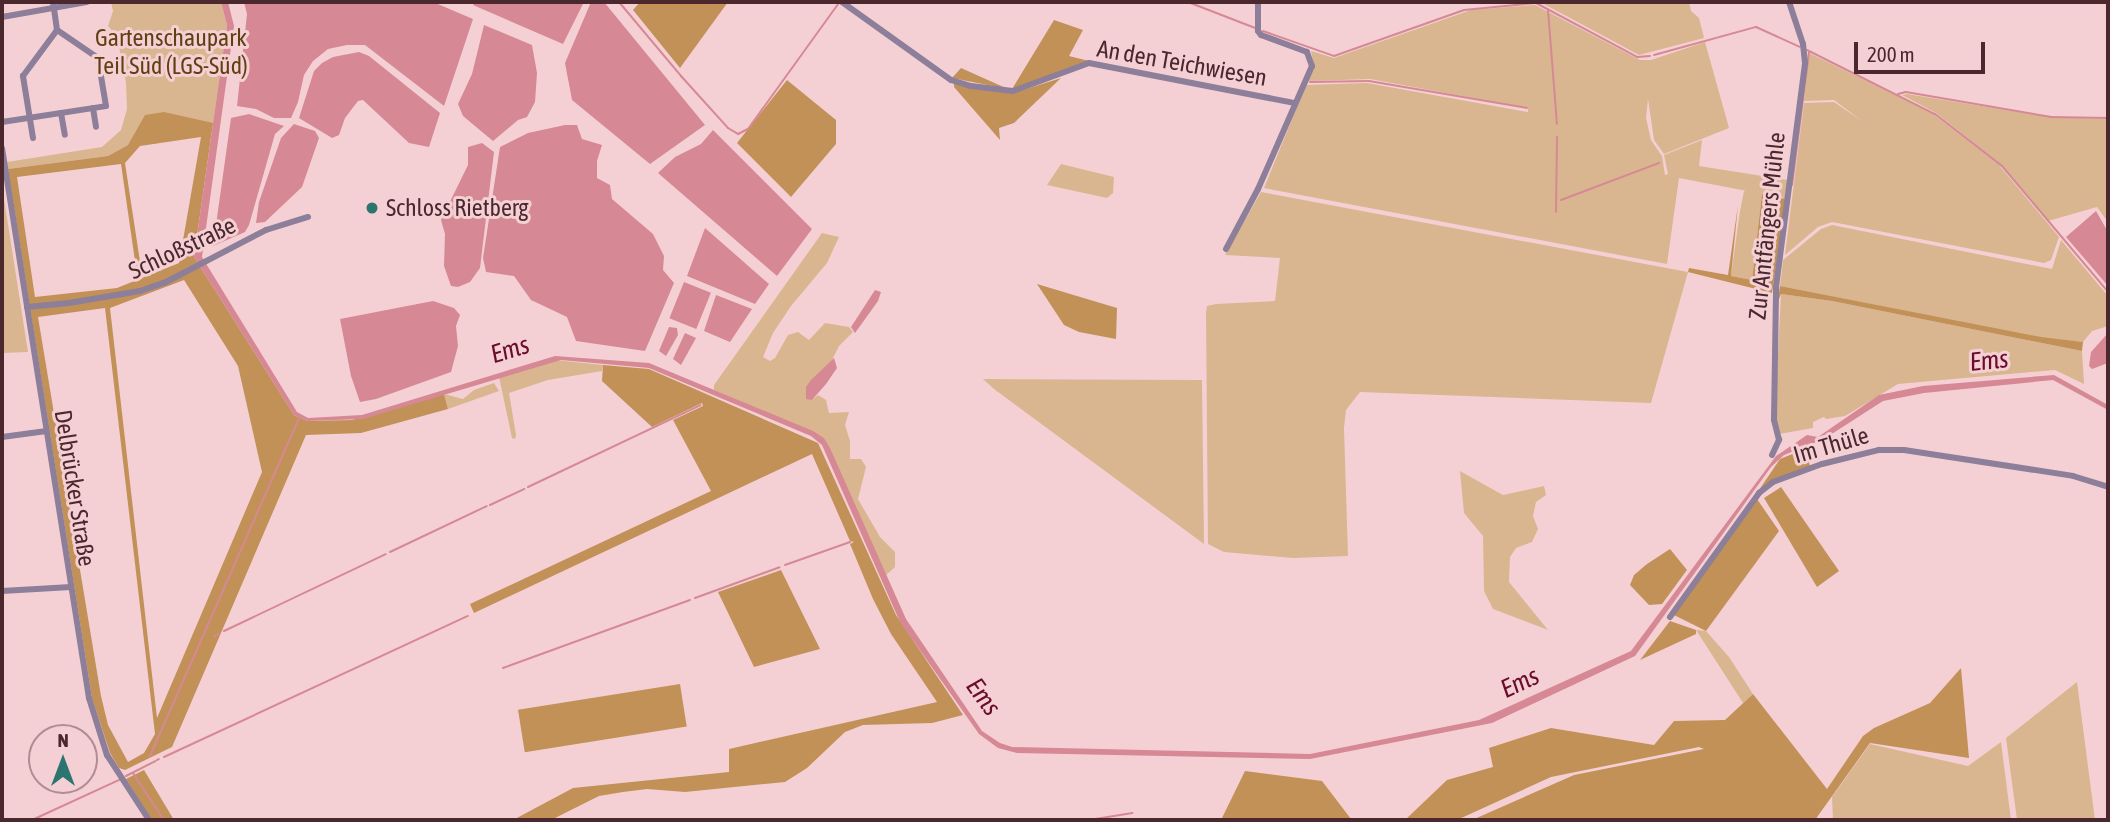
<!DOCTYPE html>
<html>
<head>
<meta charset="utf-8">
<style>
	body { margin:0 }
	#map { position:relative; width:2110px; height:822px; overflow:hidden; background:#f4d0d5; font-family:"Asap Condensed",sans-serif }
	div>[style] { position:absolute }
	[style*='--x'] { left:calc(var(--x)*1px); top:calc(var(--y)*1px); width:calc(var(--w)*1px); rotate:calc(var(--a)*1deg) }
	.green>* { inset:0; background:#d9b68f }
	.forest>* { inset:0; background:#c29157; transform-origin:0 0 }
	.water>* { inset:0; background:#d68894; transform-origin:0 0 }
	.stream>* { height:2px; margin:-1px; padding:0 1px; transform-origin:1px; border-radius:1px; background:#d68894 }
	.minor>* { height:6px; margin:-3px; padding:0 3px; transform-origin:3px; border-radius:3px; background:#8d7e9a }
	.dots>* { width:19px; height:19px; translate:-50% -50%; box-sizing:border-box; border:4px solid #f4d0d5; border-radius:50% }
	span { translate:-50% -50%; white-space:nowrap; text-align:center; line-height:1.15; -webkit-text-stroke:6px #f4d0d5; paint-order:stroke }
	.park-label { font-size:24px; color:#613f11 }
	.street-label { font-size:24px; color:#4a282e }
	.poi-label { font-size:24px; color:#4a282e }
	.left { translate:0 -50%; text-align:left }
	.water-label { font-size:26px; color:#6a0c2a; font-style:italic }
	.frame { position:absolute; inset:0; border:4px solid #4a282e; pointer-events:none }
	.north { position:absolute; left:28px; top:724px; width:70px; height:70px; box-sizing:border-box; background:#f4d0d5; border:2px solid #b08d92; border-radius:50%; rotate:0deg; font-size:19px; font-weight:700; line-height:28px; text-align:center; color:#4a282e }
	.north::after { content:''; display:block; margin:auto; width:24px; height:32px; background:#2b7470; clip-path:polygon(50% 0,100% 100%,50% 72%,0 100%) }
	.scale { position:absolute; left:1854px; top:42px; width:131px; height:32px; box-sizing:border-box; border:4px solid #4a282e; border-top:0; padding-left:9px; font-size:21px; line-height:24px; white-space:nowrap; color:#4a282e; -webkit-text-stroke:5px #f4d0d5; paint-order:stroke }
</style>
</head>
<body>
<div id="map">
	<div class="green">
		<div style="clip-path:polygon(111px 2px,221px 2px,227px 25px,212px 131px,128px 145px,108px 156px,8px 169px,7px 162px,102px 147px,121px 130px,127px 109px,126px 83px,117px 36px,108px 26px,113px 11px)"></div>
		<div style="clip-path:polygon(1545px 2px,1689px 2px,1691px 11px,1699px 18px,1704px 38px,1639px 55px,1542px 3px)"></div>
		<div style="clip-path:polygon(1535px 5px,1640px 60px,1651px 60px,1705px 42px,1729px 128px,1664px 154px,1654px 140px,1648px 99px,1646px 118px,1651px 140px,1662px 156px,1665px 175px,1668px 174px,1664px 155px,1702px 140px,1699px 166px,1788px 180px,1785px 198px,1762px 194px,1752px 280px,1731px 276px,1740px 211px,1744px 191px,1747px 191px,1679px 178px,1667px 264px,1264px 188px,1306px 85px,1367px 83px,1528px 112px,1528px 108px,1370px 79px,1308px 81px,1314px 66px,1311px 51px,1334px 58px,1471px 10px)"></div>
		<div style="clip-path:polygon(1809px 53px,1932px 113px,1999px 165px,2059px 237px,2051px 260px,2044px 263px,1832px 222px,1818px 227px,1785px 255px,1804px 103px,1834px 102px,1862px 121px,1834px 100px,1804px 101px)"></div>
		<div style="clip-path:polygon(1907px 94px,2050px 117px,2108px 119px,2108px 222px,2097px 207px,2048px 221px,2003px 166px,1936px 113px,1902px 95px)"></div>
		<div style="clip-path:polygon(1061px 164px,1114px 177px,1113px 193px,1107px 198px,1047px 185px)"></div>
		<div style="clip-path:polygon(2px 186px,28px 352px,2px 353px)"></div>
		<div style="clip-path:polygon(1261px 192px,1688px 272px,1651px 403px,1360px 392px,1346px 410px,1344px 428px,1348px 556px,1293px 558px,1224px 552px,1208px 544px,1206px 313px,1207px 306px,1216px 304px,1275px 301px,1280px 258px,1225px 255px)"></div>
		<div style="clip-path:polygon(1832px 225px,2052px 269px,2061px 240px,2108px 296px,2108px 326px,2092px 331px,2083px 342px,2042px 338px,1780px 286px,1783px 260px,1821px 229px)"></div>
		<div style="clip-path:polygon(822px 233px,839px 237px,827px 263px,791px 306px,773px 333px,763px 357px,770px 361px,775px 358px,788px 335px,798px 332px,809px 340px,825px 323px,849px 327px,853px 332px,839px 346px,812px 400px,818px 395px,826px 400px,829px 413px,849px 412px,845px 425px,850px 441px,850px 459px,861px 459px,866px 467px,858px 499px,880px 537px,895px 552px,895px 567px,885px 576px,824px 438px,714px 390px,714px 385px)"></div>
		<div style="clip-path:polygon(1781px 294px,1832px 301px,2082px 351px,2084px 384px,2055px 370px,1898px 384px,1845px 416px,1826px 419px,1824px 417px,1813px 422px,1813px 428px,1779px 434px,1775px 418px)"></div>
		<div style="clip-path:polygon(555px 360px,603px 365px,602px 371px,548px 380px,509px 393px,516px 435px,515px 439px,512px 438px,499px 377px)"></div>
		<div style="clip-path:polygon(983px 379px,1202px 380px,1204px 544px,994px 389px)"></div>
		<div style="clip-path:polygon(494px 383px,499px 391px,448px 409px,444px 394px,463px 399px,474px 390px)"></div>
		<div style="clip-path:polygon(1460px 471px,1503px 495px,1544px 486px,1546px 495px,1536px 502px,1533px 516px,1538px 529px,1532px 542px,1516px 548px,1510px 557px,1509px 582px,1548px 630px,1493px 609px,1484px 591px,1483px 536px,1464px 513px)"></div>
		<div style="clip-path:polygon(1696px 630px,1706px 631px,1729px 657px,1753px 694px,1743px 703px)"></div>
		<div style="clip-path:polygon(2077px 682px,2095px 820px,2017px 820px,2006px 738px)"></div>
		<div style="clip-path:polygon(2001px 742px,2011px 820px,1833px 820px,1832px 797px,1870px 744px,1968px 766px)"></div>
	</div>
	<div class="forest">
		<div style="clip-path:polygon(640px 2px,728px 2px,680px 68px,633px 10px)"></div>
		<div style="clip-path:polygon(1054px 20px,1083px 30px,1069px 56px,1089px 61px,1012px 89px)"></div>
		<div style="clip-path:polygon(961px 68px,1008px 89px,952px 78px)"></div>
		<div style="clip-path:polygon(1061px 78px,1014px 123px,999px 128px,1000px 140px,954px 87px,954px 83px,1014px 93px)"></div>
		<div style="clip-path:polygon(787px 80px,836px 120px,836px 144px,791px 197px,737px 143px)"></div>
		<div style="clip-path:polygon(evenodd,164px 112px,213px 123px,194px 257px,294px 415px,307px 421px,352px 420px,444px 394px,448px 409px,361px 433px,306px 435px,172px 747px,125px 770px,119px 768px,110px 753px,92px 698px,8px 169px,108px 156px,128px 145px,145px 115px,164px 112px,201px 137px,179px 263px,117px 288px,35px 297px,17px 177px,121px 164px,136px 268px,141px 268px,125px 163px,140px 146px,201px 137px,164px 112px,184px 280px,238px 366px,262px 472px,157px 718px,110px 308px,184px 280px,164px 112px,105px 308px,155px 734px,144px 753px,128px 762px,108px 725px,101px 696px,38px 317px,105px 308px)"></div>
		<div style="clip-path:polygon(1762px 194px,1786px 199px,1772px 293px,1688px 272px,1689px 268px,1728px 275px,1738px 205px,1731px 276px,1752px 280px)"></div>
		<div style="clip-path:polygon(1037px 284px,1117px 308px,1116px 339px,1079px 332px,1064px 325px)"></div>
		<div style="clip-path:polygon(1780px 286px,2041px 337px,2083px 342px,2082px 351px,1832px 301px,1781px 294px,1777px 304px)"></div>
		<div style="clip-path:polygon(603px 365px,649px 369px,818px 443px,896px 615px,963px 715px,932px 723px,863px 725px,845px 732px,807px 768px,785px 782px,685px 792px,647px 789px,623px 792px,599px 796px,551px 820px,513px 820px,573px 788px,729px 772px,729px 749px,937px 702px,891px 634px,873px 599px,850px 544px,854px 542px,850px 541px,812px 454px,474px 613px,470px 604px,711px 491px,673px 420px,703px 406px,702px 403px,652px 427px,602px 381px)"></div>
		<div style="clip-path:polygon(1805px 449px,1810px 466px,1759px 490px,1780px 459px)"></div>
		<div style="clip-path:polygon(1781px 487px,1839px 571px,1817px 587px,1764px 498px)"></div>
		<div style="clip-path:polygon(1757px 499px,1779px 531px,1706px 631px,1674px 615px)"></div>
		<div style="clip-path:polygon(1670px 549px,1687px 570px,1662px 604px,1649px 605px,1630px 585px,1634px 575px,1647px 564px)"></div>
		<div style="clip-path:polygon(781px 570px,820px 649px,754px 667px,718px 592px)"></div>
		<div style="clip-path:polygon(1670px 621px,1696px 630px,1696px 634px,1640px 660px)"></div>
		<div style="clip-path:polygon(1961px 668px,1969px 758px,1870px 743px,1815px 820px,1472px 820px,1574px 775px,1704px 749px,1699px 747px,1551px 777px,1457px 820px,1405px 820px,1447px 780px,1493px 767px,1489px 748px,1551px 728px,1654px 745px,1674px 721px,1725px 720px,1753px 694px,1827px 789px,1863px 736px,1874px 728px,1930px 703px)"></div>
		<div style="left:680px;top:684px;width:43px;height:164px;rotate:81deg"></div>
		<div style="clip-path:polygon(144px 770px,174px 820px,152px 820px,126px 779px)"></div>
		<div style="clip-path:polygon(1245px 771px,1322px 781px,1351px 819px,1221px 820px)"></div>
	</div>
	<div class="water">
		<div style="clip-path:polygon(221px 2px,228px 2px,234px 26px,202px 257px,297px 412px,308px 418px,362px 415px,555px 356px,649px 363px,813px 431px,824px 438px,830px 448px,906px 619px,982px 731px,1000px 743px,1012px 747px,1310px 754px,1479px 720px,1631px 651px,1776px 456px,1807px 435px,1818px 437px,1879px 395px,1923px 386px,2054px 375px,2108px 405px,2108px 410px,2053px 380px,1924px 393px,1883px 401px,1824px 439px,1784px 455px,1771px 467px,1635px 656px,1492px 723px,1310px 759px,1017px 753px,998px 748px,979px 734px,900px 622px,822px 445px,811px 436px,649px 368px,561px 360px,363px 419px,307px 421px,294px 415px,194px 257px,227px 25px)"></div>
		<div style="clip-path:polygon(244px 2px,433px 2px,473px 19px,444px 106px,365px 45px,347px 45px,328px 49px,313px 61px,304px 75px,298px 102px,291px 118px,274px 118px,256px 109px,237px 106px,247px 14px)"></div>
		<div style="clip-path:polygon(475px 2px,584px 2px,563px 44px,473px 5px)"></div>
		<div style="clip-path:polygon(591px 2px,604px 2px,705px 125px,650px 164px,572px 100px,565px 63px)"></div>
		<div style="clip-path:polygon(484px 25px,532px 45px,537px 73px,535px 102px,527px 117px,518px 120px,493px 141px,463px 116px,458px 104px,472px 74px)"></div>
		<div style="clip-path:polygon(359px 52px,369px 56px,440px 113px,429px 147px,409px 143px,363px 100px,358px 101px,345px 118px,339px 135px,332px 138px,299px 118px,314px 71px,322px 63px,333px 57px)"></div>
		<div style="clip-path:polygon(249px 114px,284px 126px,275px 134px,249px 225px,245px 232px,213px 246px,231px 118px)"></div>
		<div style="clip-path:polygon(294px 124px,315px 131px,319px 138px,302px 187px,265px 222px,256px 223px,259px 202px,281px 138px)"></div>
		<div style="clip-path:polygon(565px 125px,577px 125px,582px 139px,602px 145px,597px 161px,597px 178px,610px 185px,612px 199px,653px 234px,664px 256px,663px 270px,674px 283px,645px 351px,576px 341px,567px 317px,531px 300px,514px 276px,486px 272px,483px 258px,500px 147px,528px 133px)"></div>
		<div style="clip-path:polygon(713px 130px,812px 229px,777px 276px,658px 173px,675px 157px,701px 144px)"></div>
		<div style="clip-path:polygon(482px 143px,494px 152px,480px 268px,470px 282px,458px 287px,451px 286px,444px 266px,445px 234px,441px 220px,468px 165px,468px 147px)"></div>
		<div style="clip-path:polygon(2096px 211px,2108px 232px,2108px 286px,2066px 237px)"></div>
		<div style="clip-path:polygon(705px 228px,769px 284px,755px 304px,687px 276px)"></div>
		<div style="left:684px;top:282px;width:29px;height:39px;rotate:22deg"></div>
		<div style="clip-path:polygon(875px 290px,881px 292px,878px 301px,855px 333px,851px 327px)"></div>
		<div style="clip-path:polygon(716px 295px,752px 309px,730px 342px,704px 331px)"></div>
		<div style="clip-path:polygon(433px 301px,454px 308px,460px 315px,456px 326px,458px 346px,451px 372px,376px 399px,360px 402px,351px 376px,340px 319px)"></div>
		<div style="clip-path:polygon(669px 327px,677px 328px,678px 335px,666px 356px,659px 351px)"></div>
		<div style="clip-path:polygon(685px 333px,696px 338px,681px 365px,673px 359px)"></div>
		<div style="clip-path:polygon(2108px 333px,2108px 363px,2092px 369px,2089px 366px,2091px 352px)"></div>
		<div style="clip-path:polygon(834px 358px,837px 368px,826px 384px,812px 400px,806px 399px,806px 387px,811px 380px)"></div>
	</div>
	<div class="stream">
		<div style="--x:619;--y:2;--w:97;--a:50"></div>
		<div style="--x:681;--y:76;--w:70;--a:47.9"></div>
		<div style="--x:728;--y:128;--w:12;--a:31"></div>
		<div style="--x:738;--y:134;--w:11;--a:-27"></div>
		<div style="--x:748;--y:129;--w:155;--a:-54.2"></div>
		<div style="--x:1188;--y:2;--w:72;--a:21.2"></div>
		<div style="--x:1548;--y:10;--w:114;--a:85.5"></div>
		<div style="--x:1263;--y:31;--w:75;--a:19.4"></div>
		<div style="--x:1334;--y:56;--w:138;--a:-19.5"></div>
		<div style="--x:1464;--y:10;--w:72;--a:-5.6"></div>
		<div style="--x:1536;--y:3;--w:115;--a:28.1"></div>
		<div style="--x:1637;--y:57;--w:13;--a:-4"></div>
		<div style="--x:1807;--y:50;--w:143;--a:26.6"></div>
		<div style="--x:1935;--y:114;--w:85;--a:37.8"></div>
		<div style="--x:2002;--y:166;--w:165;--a:49.9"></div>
		<div style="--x:1654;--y:55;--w:106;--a:-15.4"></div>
		<div style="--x:1756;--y:27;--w:48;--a:24.4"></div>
		<div style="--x:1310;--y:82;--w:59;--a:-1"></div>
		<div style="--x:1369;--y:81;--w:160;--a:9.7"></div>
		<div style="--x:1898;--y:94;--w:8;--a:-14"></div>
		<div style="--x:1906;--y:92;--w:146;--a:9.8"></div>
		<div style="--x:2050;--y:117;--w:58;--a:1"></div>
		<div style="--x:1792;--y:185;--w:134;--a:-82.7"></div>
		<div style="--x:1561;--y:200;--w:105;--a:-20.7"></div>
		<div style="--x:1556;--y:212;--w:75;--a:-89.2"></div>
		<div style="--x:528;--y:487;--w:191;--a:-25.4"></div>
		<div style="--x:490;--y:505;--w:38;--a:-25"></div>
		<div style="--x:390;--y:552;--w:107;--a:-25.4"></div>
		<div style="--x:785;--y:565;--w:69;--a:-19.5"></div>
		<div style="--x:695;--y:598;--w:90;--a:-20"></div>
		<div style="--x:224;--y:631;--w:179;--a:-25.4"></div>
		<div style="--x:214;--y:636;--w:5;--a:-22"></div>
		<div style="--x:503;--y:668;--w:199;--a:-20"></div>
		<div style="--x:150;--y:756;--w:369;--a:-66.2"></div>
		<div style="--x:164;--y:757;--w:335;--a:-24.9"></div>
		<div style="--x:157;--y:760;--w:2;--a:-27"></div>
		<div style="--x:133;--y:773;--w:56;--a:56.6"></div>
		<div style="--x:126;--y:776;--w:33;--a:-27"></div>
		<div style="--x:32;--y:820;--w:96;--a:-24.7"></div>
		<div style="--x:1089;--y:820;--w:44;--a:-9.2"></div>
	</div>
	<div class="minor">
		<div style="--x:842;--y:2;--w:134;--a:35.6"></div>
		<div style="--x:951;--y:80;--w:21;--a:17"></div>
		<div style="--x:971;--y:86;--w:42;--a:6.8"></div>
		<div style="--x:1013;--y:91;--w:81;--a:-20.2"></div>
		<div style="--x:1089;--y:63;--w:210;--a:11"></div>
		<div style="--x:2;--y:17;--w:86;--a:-10"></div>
		<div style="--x:93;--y:108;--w:19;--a:81"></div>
		<div style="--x:61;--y:113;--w:22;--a:80"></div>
		<div style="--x:2;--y:122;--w:105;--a:-8.7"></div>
		<div style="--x:106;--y:106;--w:49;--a:-99.5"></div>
		<div style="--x:98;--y:58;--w:50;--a:-145.7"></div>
		<div style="--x:33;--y:138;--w:63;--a:-99.2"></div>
		<div style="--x:23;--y:76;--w:57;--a:-53.5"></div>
		<div style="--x:57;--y:30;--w:28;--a:-98"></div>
		<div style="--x:2;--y:148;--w:557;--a:81.01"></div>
		<div style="--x:89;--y:698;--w:60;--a:72.5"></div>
		<div style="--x:107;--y:755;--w:77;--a:57.1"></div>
		<div style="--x:1226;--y:249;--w:68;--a:-61.9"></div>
		<div style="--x:1258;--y:189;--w:134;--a:-66.3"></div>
		<div style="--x:1312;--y:66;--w:15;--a:-110"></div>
		<div style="--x:1307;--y:52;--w:49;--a:-159.7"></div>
		<div style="--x:1261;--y:35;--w:5;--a:-127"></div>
		<div style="--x:1258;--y:31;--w:29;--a:-90"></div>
		<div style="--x:27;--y:307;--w:42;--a:-5.4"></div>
		<div style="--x:69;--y:303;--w:72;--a:-9.6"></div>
		<div style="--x:140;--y:291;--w:28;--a:-19"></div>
		<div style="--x:166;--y:282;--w:113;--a:-27.5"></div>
		<div style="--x:266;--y:230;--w:44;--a:-17.2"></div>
		<div style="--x:2;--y:437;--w:45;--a:-7.6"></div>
		<div style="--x:1772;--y:455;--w:17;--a:-65"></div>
		<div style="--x:1779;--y:440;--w:21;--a:-104"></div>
		<div style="--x:1774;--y:420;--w:133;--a:-89.1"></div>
		<div style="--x:1776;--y:287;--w:226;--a:-82.6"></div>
		<div style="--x:1805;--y:63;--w:19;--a:-96"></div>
		<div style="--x:1803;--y:44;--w:44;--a:-108.4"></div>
		<div style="--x:2;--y:591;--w:69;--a:-3.3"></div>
		<div style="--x:1670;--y:617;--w:153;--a:-54.3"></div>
		<div style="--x:1759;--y:493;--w:18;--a:-38"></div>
		<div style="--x:1773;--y:482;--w:52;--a:-20.2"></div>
		<div style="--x:1822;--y:464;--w:59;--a:-13.8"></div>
		<div style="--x:1879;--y:450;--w:25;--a:0"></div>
		<div style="--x:1904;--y:450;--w:171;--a:8.7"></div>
		<div style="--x:2073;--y:476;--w:37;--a:17"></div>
	</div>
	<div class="dots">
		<div style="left:372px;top:208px;background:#2b7470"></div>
	</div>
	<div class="park-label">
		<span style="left:171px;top:52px">Gartenschaupark<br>Teil Süd (LGS-Süd)</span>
	</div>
	<div class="street-label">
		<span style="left:1182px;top:63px;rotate:10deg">An den Teichwiesen</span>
		<span style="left:1767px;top:226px;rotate:-84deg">Zur Antfängers Mühle</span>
		<span style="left:182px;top:248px;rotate:-25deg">Schloßstraße</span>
		<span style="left:1831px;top:445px;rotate:-16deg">Im Thüle</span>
		<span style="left:75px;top:488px;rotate:81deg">Delbrücker Straße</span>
	</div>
	<div class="poi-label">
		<span class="left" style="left:386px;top:208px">Schloss Rietberg</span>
	</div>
	<div class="water-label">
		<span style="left:510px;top:350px;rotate:-17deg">Ems</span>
		<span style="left:1989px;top:361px;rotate:-6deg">Ems</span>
		<span style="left:1520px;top:683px;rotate:-25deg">Ems</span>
		<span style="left:983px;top:697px;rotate:54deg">Ems</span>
	</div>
	<div class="frame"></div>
	<div class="north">N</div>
	<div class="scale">200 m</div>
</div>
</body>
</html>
